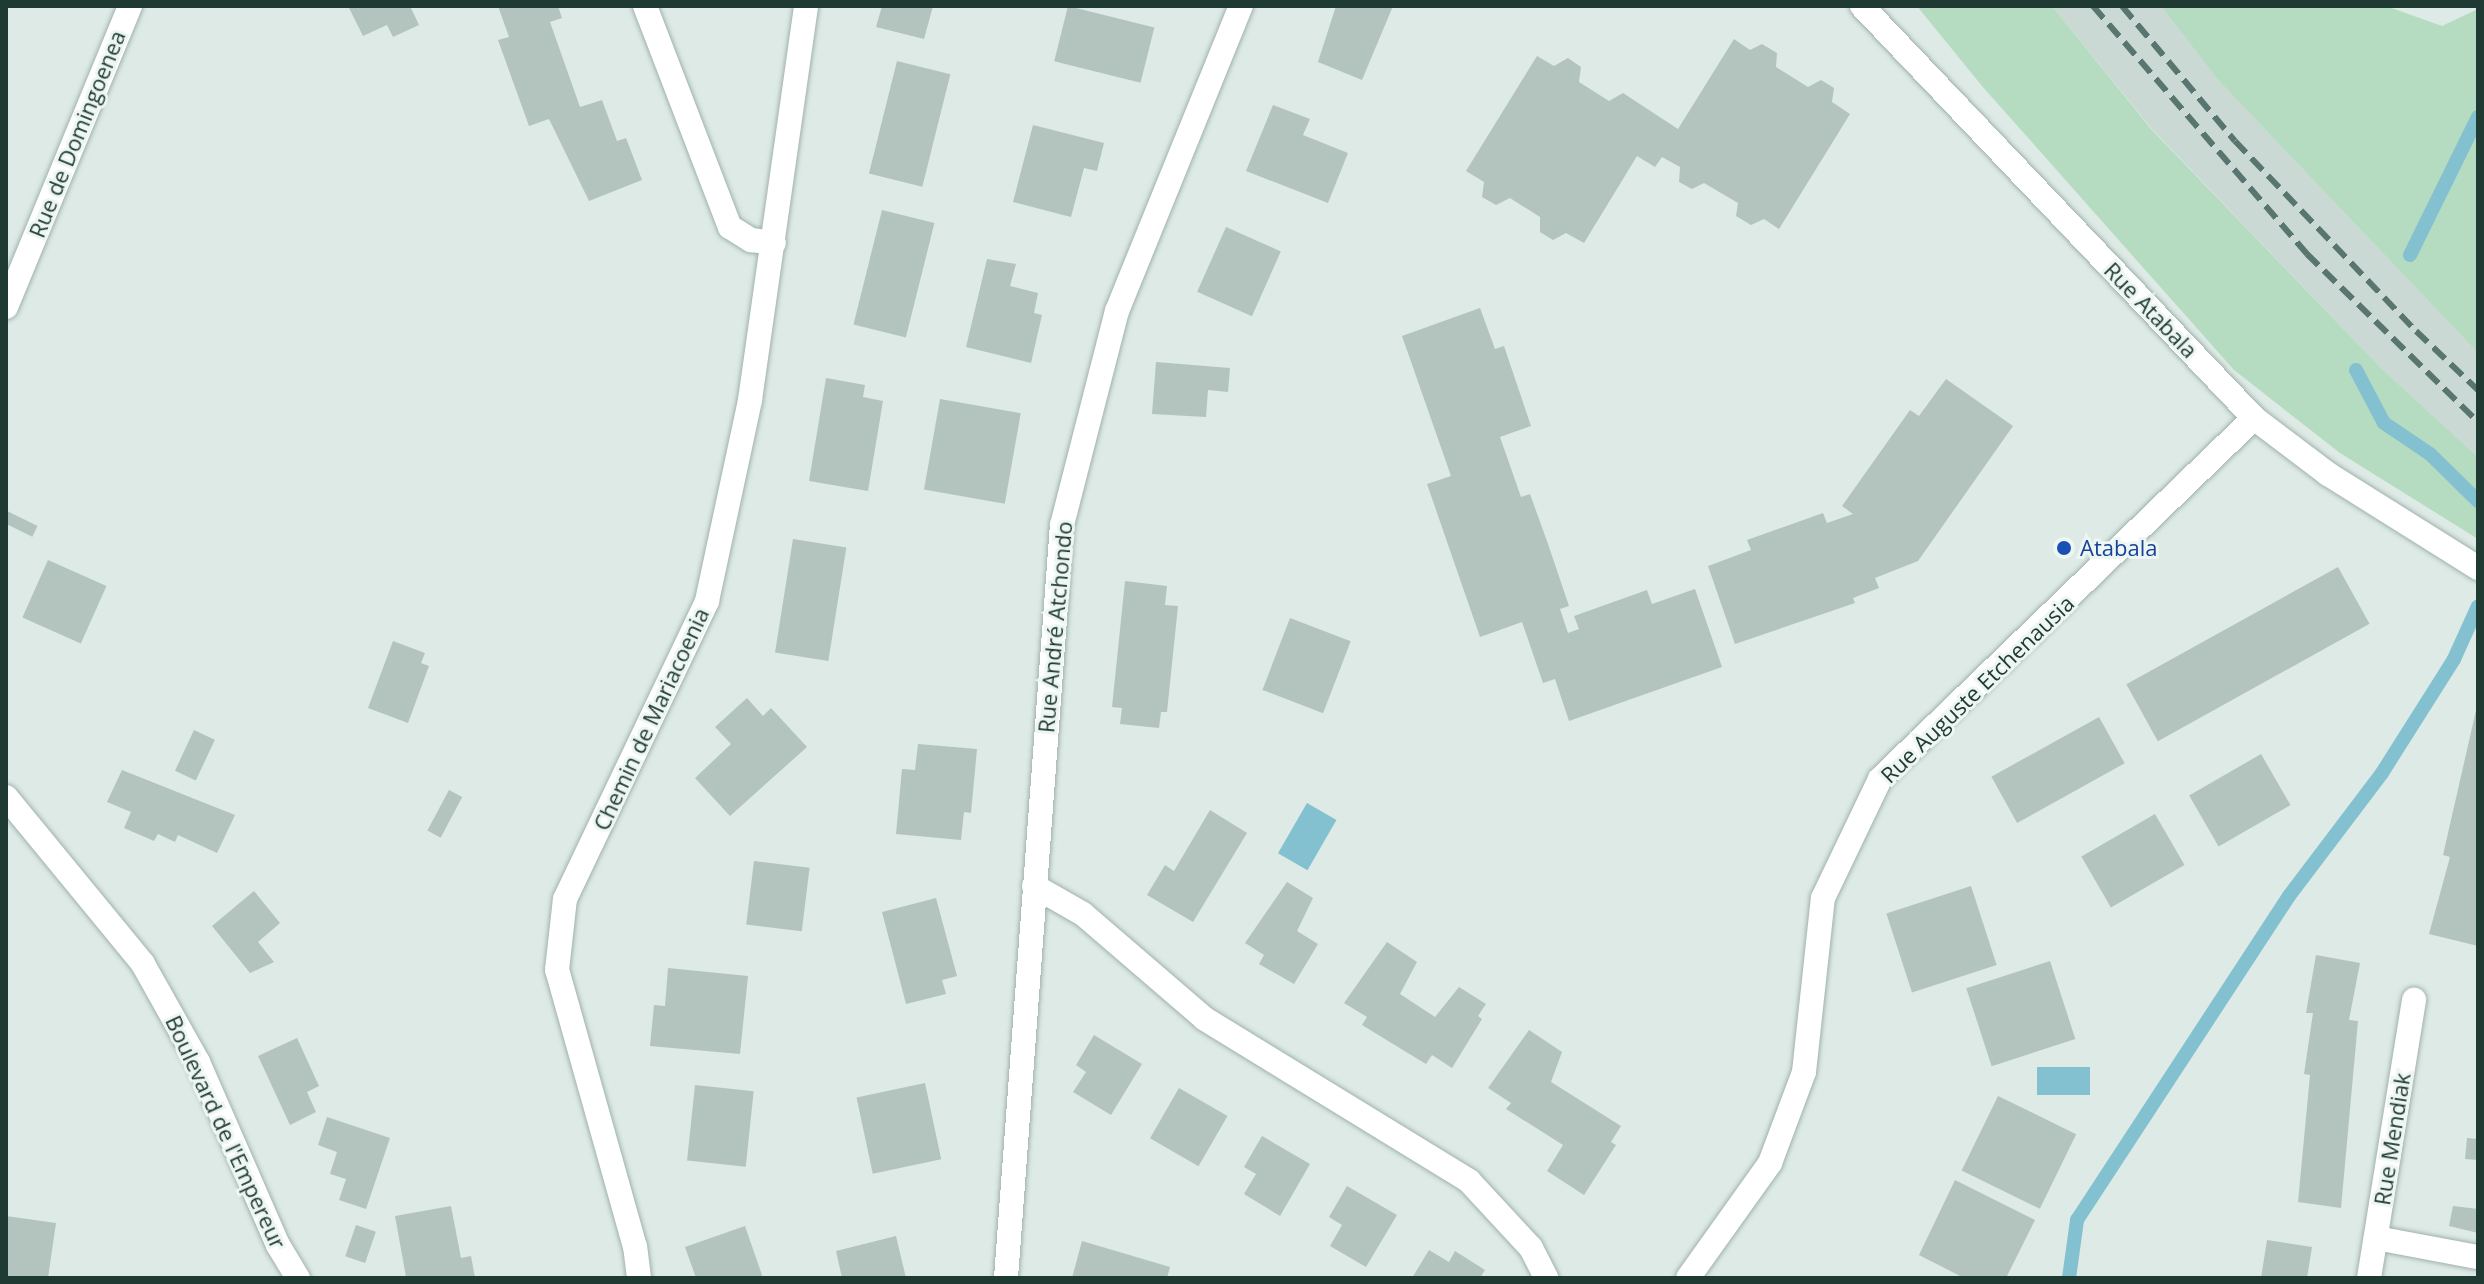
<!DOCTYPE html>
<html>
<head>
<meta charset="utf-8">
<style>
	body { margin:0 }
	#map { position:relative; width:2484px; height:1284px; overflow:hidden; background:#ddeae5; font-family:"Open Sans",sans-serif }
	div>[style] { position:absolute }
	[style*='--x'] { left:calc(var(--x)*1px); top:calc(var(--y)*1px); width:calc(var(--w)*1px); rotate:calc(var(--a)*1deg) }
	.built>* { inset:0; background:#cbd9d4 }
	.green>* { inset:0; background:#b5dcc1 }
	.water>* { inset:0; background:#83c1d1; transform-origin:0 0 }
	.stream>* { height:14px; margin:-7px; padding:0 7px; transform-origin:7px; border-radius:7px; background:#83c1d1 }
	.building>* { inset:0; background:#b3c4be; transform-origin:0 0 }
	.roads { filter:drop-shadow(0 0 2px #a0b1ac) drop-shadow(0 0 2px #a0b1ac) }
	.minor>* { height:24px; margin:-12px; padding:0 12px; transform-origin:12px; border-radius:12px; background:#fff }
	.secondary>* { height:24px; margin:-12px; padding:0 12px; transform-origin:12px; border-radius:12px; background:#fff }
	.rail>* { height:6px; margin-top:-3px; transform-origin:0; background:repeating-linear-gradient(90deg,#59756f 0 16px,transparent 0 24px) }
	.dots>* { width:22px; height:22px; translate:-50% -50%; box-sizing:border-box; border:4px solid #edf6f2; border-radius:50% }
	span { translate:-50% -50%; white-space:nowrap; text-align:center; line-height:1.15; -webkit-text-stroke:6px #edf6f2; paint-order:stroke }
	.street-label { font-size:22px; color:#1f3933 }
	.transit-label { font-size:22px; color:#164399 }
	.left { translate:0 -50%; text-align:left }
	.frame { position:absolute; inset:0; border:8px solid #1f3933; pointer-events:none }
</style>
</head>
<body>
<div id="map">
	<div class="built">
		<div style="clip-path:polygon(2052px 6px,2161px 6px,2218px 80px,2478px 353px,2478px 457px,2382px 369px,2151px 128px)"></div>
	</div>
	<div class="green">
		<div style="clip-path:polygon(1917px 6px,2052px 6px,2151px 129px,2382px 369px,2478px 457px,2478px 539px,2340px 453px,2234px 370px,1982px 86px)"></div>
		<div style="clip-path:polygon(2161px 6px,2386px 6px,2442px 26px,2478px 9px,2478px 353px,2218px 80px)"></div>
	</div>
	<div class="water">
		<div style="left:1307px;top:803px;width:34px;height:58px;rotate:30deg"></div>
		<div style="left:2090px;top:1067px;width:28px;height:53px;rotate:90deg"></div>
	</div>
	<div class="stream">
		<div style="--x:2410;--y:255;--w:154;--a:-63.8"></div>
		<div style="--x:2356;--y:370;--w:60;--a:62.2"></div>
		<div style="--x:2384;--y:423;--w:55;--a:34"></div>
		<div style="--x:2430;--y:454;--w:67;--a:44.4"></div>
		<div style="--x:2069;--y:1278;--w:59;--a:-82.1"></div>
		<div style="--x:2077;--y:1220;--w:387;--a:-56.8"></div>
		<div style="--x:2289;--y:896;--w:154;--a:-52.9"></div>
		<div style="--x:2382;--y:773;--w:135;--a:-57.7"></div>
		<div style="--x:2454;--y:659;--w:58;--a:-65.6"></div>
	</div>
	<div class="building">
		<div style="clip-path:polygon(348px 6px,410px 6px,419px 25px,393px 37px,387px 25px,363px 36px)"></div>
		<div style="clip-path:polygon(498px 6px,558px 6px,562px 18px,550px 22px,580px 107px,602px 100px,617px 141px,626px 138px,642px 180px,589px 201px,549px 119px,529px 126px,498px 40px,509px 37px)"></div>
		<div style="clip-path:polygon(882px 6px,933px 6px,924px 39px,876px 27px)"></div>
		<div style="left:1068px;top:6px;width:89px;height:57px;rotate:14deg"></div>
		<div style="clip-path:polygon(1336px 6px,1393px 6px,1362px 80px,1318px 62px)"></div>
		<div style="clip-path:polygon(1734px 39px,1750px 50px,1762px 44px,1777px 53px,1776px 67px,1808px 87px,1821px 80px,1834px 88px,1832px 102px,1850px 114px,1779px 229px,1764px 219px,1751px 225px,1736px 216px,1738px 203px,1704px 183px,1692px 189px,1679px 182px,1680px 167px,1662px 157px,1655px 167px,1637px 156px,1584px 243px,1566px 233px,1553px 240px,1540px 232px,1540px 217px,1510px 198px,1496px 205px,1482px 197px,1484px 182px,1466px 171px,1537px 56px,1554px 66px,1568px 58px,1581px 67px,1579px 82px,1609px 101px,1623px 93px,1678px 129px)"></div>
		<div style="left:897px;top:61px;width:55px;height:116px;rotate:14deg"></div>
		<div style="clip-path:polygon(1273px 105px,1310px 119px,1303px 135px,1348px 153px,1328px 203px,1246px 171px)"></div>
		<div style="clip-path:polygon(1033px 125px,1104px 143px,1097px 171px,1084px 168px,1071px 217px,1013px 202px)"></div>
		<div style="left:882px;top:210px;width:54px;height:118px;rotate:14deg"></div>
		<div style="left:1226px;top:227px;width:60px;height:71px;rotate:24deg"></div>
		<div style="clip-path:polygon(987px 259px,1016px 264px,1010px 286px,1038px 293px,1034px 313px,1042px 315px,1031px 363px,966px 347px)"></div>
		<div style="clip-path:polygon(1480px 308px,1495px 349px,1504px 346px,1531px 426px,1500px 437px,1521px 497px,1530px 494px,1548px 544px,1569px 606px,1560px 609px,1568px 633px,1579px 629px,1574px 616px,1647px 590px,1652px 604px,1695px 589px,1722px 667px,1569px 721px,1555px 679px,1543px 683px,1522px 622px,1480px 637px,1427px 484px,1451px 476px,1402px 336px)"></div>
		<div style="clip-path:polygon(1156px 362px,1230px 368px,1228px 392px,1208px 390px,1206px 417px,1152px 414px)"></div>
		<div style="clip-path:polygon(826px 378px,865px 385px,863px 397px,883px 401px,868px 491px,809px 481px)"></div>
		<div style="clip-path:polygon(1946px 379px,2013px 426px,1918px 561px,1875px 578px,1879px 588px,1853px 598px,1855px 603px,1735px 644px,1708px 566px,1751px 550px,1747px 540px,1823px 513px,1827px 523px,1853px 514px,1842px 506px,1910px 410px,1919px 416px)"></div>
		<div style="left:940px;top:399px;width:82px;height:92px;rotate:10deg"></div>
		<div style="left:7px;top:511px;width:34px;height:12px;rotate:26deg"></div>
		<div style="left:793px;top:539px;width:54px;height:115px;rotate:9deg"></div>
		<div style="left:48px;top:560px;width:64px;height:63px;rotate:24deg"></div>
		<div style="left:2338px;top:567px;width:65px;height:242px;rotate:61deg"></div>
		<div style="clip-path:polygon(1125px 581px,1167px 586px,1165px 605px,1178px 606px,1167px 712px,1161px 712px,1159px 728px,1120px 724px,1122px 708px,1112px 707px)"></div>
		<div style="left:1290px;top:618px;width:65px;height:77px;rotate:21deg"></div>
		<div style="clip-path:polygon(393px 641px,425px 653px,421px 663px,429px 666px,408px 723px,368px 708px)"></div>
		<div style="clip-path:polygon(747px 698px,763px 716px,771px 708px,807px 747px,730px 816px,695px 778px,731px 744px,715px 727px)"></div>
		<div style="clip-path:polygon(2477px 706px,2478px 706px,2478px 946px,2429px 934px,2450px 857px,2443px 855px)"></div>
		<div style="left:2099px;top:717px;width:53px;height:123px;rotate:61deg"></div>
		<div style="left:194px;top:730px;width:23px;height:45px;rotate:25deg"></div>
		<div style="clip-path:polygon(918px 744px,977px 749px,971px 813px,964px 812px,961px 840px,896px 834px,902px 769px,915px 770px)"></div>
		<div style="left:2261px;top:754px;width:59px;height:83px;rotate:60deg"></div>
		<div style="clip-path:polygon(122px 770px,235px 815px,217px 853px,178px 835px,175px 842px,158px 834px,154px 841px,124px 828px,131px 812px,107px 802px)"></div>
		<div style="left:449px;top:790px;width:15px;height:46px;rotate:28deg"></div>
		<div style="clip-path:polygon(1210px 810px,1247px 833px,1193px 922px,1147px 895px,1165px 865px,1174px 871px)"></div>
		<div style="left:2155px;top:814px;width:59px;height:85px;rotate:60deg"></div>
		<div style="left:754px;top:861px;width:56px;height:64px;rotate:7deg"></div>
		<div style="clip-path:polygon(1287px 882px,1313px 898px,1297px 931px,1318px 944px,1294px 984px,1259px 964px,1264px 955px,1245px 943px)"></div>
		<div style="left:1971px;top:886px;width:83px;height:89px;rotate:72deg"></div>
		<div style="clip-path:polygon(254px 891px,280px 923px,258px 942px,274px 962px,250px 973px,212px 926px)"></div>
		<div style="clip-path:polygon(936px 898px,957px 976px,942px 980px,946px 994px,906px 1004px,882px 912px)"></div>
		<div style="clip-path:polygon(1387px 942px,1417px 962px,1400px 994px,1435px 1017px,1459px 987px,1486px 1004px,1478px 1016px,1482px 1019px,1452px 1068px,1432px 1055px,1426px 1064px,1416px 1058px,1362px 1025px,1367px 1017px,1344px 1003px)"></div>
		<div style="clip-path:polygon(2316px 955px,2360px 963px,2349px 1020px,2358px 1021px,2341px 1208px,2298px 1202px,2310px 1075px,2304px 1074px,2313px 1013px,2306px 1013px)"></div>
		<div style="left:2050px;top:961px;width:82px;height:88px;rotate:72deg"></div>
		<div style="clip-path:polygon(668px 968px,748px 976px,740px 1054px,650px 1046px,654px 1005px,665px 1006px)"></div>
		<div style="clip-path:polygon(1529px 1030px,1562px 1052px,1551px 1082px,1621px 1126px,1611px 1142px,1616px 1145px,1584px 1195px,1547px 1171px,1563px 1145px,1506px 1109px,1511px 1103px,1488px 1088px)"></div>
		<div style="clip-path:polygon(1094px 1035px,1142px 1064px,1111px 1115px,1073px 1092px,1086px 1072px,1076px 1065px)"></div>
		<div style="clip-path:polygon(297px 1038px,319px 1086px,307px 1092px,316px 1112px,290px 1125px,258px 1056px)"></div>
		<div style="left:925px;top:1083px;width:78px;height:70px;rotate:78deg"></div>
		<div style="left:695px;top:1085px;width:59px;height:76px;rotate:6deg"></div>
		<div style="left:1179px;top:1088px;width:56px;height:58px;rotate:30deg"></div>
		<div style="left:1998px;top:1096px;width:87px;height:83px;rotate:26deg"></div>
		<div style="clip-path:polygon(327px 1117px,390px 1138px,366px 1209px,339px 1200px,346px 1179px,330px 1174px,337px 1152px,318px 1145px)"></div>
		<div style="clip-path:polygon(1262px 1136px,1310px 1164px,1280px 1216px,1244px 1194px,1256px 1174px,1244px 1167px)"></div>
		<div style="clip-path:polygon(2467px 1138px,2478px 1139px,2478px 1160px,2465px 1159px)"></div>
		<div style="clip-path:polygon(1955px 1180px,2035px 1220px,2006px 1278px,1964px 1278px,1919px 1255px)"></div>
		<div style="clip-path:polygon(1347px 1186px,1397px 1215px,1366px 1267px,1330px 1246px,1342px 1225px,1329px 1217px)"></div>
		<div style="clip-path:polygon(451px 1206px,461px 1258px,471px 1256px,475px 1278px,406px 1277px,395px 1216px)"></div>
		<div style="clip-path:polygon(2453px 1206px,2478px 1209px,2478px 1233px,2449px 1226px)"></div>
		<div style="clip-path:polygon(6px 1216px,56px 1223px,48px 1278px,6px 1278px)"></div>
		<div style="left:356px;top:1225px;width:21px;height:33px;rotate:19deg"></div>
		<div style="clip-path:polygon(745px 1226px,763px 1278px,696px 1278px,685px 1247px)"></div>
		<div style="clip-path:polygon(896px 1236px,906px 1278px,842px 1278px,836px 1251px)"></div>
		<div style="clip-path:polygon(2267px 1240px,2312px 1247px,2307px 1278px,2261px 1278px)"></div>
		<div style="clip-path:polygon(1082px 1241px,1170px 1267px,1167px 1278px,1072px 1278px)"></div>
		<div style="clip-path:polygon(1429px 1250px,1449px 1262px,1455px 1251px,1485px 1270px,1480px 1278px,1412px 1278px)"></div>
	</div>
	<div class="roads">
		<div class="minor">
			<div style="--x:645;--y:6;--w:237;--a:69"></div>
			<div style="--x:730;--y:227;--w:25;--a:32"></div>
			<div style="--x:751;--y:240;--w:23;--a:7"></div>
			<div style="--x:1862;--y:6;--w:569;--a:46.42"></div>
			<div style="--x:2254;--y:418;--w:93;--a:37.1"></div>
			<div style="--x:2328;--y:474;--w:177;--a:32.1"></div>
			<div style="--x:6;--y:307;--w:326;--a:-67.6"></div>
			<div style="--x:1034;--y:886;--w:56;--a:29.7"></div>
			<div style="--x:1083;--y:914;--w:161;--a:40.7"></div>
			<div style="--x:1205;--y:1019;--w:310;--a:31.5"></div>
			<div style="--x:1469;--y:1181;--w:91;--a:47.2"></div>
			<div style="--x:1531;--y:1248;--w:34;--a:63"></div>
			<div style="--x:2376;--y:1238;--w:104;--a:10.6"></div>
			<div style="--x:639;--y:1278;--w:31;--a:-97"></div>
			<div style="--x:635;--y:1247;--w:288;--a:-105.7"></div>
			<div style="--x:557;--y:970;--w:71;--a:-83.6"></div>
			<div style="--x:565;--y:899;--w:330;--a:-64.5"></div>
			<div style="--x:707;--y:601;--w:206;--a:-77.9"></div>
			<div style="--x:750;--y:400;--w:398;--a:-81.9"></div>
			<div style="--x:1006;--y:1278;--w:755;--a:-85.75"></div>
			<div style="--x:1062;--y:525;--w:221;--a:-75.6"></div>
			<div style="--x:1117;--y:311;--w:329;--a:-67.9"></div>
			<div style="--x:1688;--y:1278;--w:141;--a:-54.5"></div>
			<div style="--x:1770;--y:1163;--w:97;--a:-69.5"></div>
			<div style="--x:1804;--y:1072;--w:175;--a:-83.8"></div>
			<div style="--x:1823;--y:898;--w:132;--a:-64.4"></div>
			<div style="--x:1880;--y:779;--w:520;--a:-43.99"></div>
			<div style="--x:2369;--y:1278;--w:282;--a:-80.8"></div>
		</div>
		<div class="secondary">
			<div style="--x:6;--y:797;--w:216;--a:50.6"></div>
			<div style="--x:143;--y:964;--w:112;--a:60.7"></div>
			<div style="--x:198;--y:1062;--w:200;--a:66.4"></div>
			<div style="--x:278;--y:1245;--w:39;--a:59"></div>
		</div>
	</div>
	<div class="rail">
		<div style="--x:2093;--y:6;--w:328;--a:49.2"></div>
		<div style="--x:2307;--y:254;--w:240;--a:44.5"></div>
		<div style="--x:2122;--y:6;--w:176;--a:50.1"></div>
		<div style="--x:2235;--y:141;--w:262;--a:46.4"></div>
		<div style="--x:2416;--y:331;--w:86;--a:43.6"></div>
	</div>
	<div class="dots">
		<div style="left:2064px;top:548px;background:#1a4fb4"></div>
	</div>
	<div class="street-label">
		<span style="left:77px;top:134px;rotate:-68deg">Rue de Domingoenea</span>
		<span style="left:2151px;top:310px;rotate:46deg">Rue Atabala</span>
		<span style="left:1055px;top:627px;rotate:-85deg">Rue André Atchondo</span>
		<span style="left:1977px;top:689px;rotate:-44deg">Rue Auguste Etchenausia</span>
		<span style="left:651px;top:719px;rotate:-65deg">Chemin de Mariacoenia</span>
		<span style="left:226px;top:1132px;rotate:65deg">Boulevard de l'Empereur</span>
		<span style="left:2392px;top:1139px;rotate:-81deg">Rue Mendiak</span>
	</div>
	<div class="transit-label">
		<span class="left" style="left:2080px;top:548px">Atabala</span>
	</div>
	<div class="frame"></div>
</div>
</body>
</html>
